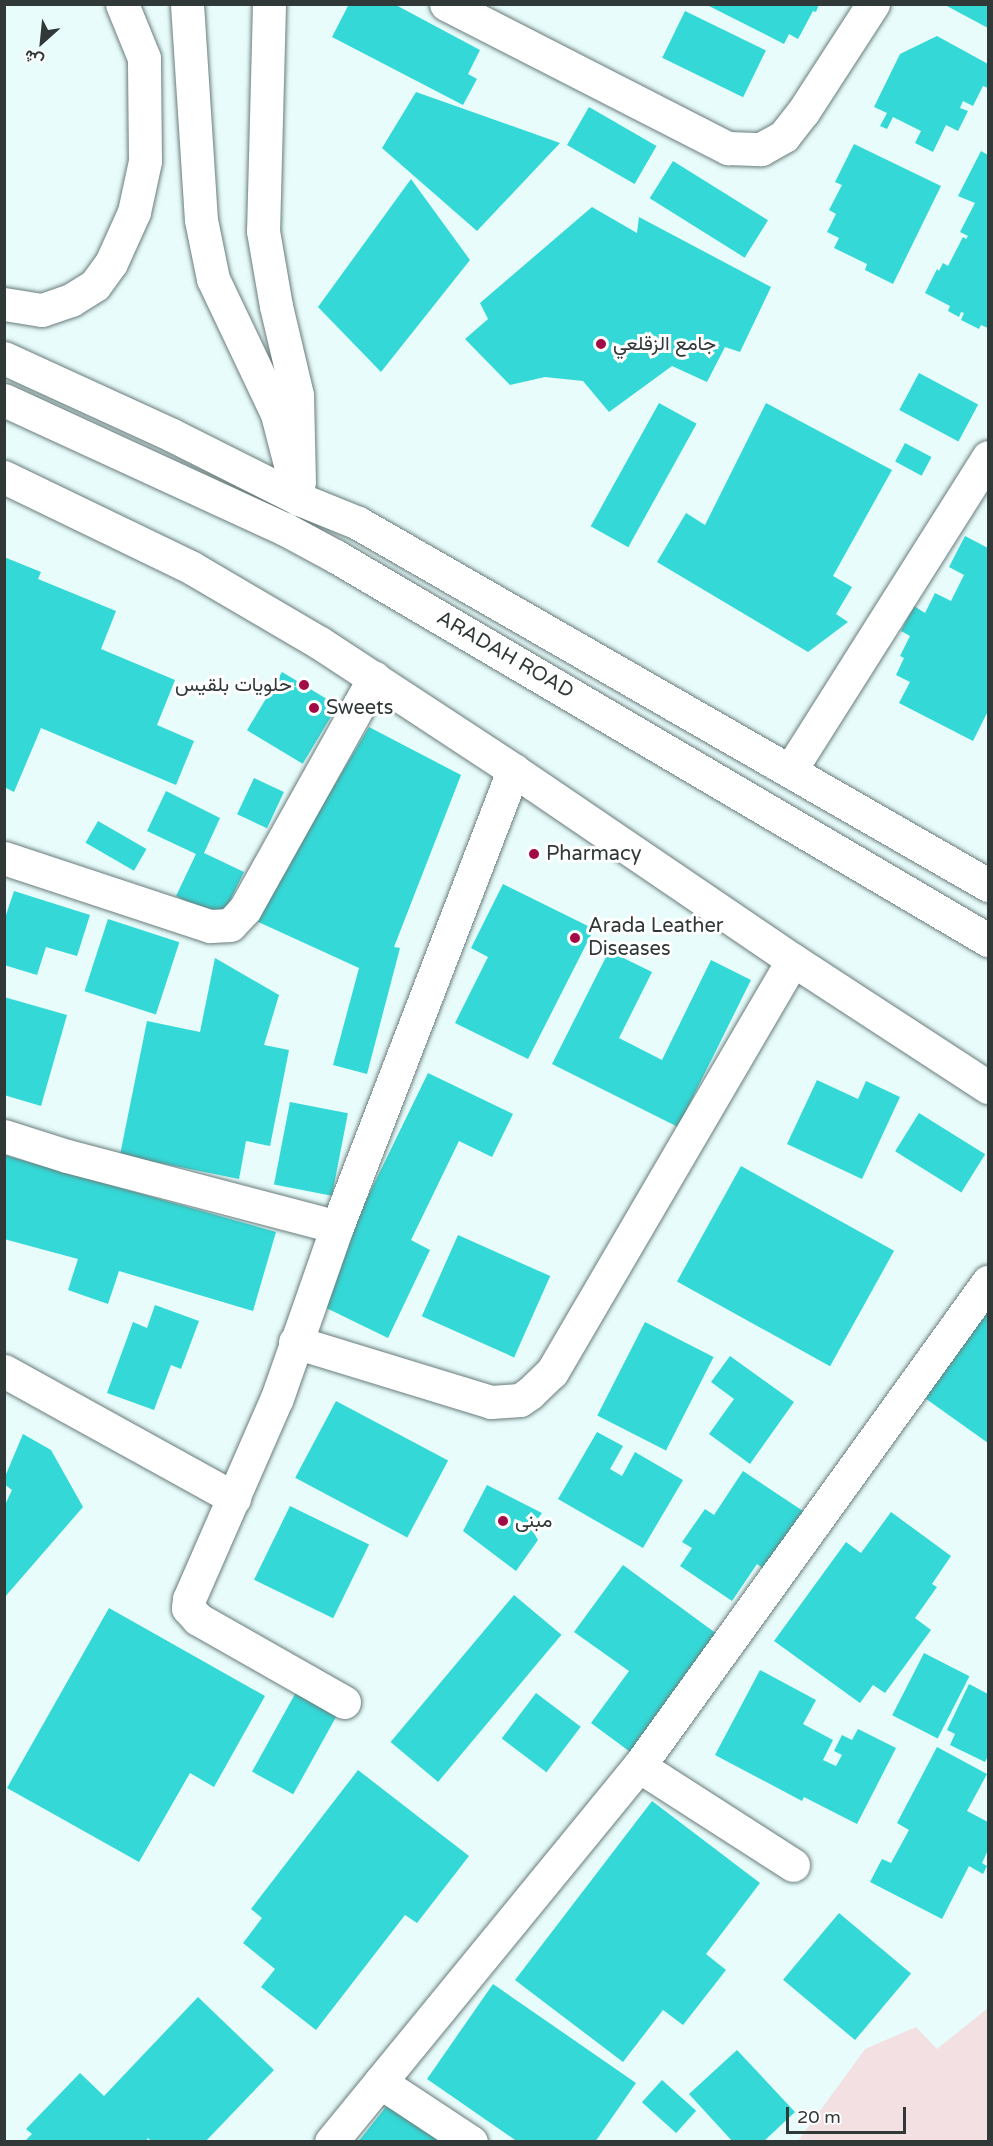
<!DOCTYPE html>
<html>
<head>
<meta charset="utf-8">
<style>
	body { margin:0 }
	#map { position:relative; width:993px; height:2146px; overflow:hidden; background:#e7fcfb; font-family:"Varela Round",Vazirmatn,sans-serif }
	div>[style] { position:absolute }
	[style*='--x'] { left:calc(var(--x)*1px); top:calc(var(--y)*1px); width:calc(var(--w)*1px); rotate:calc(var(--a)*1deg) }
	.green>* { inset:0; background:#f3e0e3 }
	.building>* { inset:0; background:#34d9d7; transform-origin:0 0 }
	.roads { filter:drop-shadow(0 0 2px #6a7c7c) drop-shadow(0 0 2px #6a7c7c) }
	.minor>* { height:33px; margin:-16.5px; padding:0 16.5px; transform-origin:16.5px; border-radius:16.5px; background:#fff }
	.primary>* { height:33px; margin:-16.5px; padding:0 16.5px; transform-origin:16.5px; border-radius:16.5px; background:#fff }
	.trunk>* { height:33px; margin:-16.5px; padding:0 16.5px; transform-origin:16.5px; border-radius:16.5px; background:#fff }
	.dots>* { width:16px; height:16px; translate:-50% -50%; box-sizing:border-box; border:3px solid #fff; border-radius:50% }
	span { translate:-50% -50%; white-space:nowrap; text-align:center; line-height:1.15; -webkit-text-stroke:6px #fff; paint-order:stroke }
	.poi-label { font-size:20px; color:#303838 }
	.left { translate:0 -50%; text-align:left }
	.right { translate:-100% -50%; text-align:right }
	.street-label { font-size:20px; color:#303838 }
	.frame { position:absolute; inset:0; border:6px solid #303838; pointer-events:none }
	.north { position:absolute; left:12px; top:12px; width:60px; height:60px; -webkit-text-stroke:4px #fff; paint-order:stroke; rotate:207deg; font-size:16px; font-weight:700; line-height:24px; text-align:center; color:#303838 }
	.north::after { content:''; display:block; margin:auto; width:21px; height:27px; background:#303838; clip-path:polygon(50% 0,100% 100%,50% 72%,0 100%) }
	.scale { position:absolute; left:786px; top:2107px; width:120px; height:27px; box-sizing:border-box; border:3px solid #303838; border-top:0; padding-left:8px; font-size:18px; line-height:21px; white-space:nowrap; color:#303838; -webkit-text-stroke:4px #fff; paint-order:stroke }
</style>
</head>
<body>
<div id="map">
	<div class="green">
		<div style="clip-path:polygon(988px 2008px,988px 2141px,798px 2141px,865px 2049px,916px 2027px,937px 2049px)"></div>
	</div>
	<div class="building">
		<div style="clip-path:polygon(349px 4px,394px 4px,480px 50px,468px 74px,477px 79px,463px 105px,332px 37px)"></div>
		<div style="clip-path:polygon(705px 4px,819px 4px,816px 12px,813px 11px,798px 39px,789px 34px,784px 44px)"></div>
		<div style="clip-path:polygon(945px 5px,988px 5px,988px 28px)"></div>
		<div style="left:685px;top:11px;width:90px;height:52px;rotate:26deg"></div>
		<div style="clip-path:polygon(937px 36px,988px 64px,988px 88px,983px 86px,973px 106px,963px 101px,960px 108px,968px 111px,958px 131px,946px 125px,933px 152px,915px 143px,921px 131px,893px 117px,887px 129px,880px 126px,887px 113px,874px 107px,900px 54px)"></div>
		<div style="clip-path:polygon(416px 92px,560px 143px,477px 231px,382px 148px)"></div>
		<div style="left:589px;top:107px;width:78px;height:44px;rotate:30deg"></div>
		<div style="clip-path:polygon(854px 144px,941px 186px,893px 284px,865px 270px,867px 264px,834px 248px,839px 238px,827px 232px,836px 214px,829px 210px,842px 185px,835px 182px)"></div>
		<div style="clip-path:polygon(981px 151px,988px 155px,988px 328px,981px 325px,979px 329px,961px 320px,964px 313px,961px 312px,959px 317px,948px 311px,950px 306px,925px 293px,937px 269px,939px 271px,943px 263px,948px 266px,963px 237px,966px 239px,968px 236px,960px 232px,975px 203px,958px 196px)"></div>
		<div style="left:673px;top:161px;width:112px;height:44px;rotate:32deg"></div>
		<div style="clip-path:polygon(411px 179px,470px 260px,381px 372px,318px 307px)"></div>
		<div style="clip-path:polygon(592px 207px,637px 233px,639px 217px,771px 287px,740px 352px,725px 347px,707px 382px,672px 366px,609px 412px,583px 381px,545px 377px,510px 385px,465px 339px,488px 319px,480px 303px)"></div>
		<div style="left:919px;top:373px;width:67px;height:42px;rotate:28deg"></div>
		<div style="left:659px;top:403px;width:43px;height:141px;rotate:29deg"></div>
		<div style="clip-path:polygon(766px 403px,892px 470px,833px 576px,852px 587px,836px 614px,848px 622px,808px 652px,657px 562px,686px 513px,705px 525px)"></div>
		<div style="left:905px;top:443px;width:30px;height:21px;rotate:28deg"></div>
		<div style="clip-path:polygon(965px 536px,988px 548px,988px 711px,973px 741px,899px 703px,910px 682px,896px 675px,904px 658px,900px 656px,910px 636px,901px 631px,914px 606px,925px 613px,935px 593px,951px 601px,964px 575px,949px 567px)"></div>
		<div style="clip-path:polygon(4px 557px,41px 572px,38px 579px,116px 611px,101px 649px,175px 680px,157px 725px,194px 741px,176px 785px,41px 728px,14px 792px,4px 787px)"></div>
		<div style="left:282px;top:672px;width:65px;height:68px;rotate:31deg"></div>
		<div style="clip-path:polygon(369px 727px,461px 775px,394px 947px,400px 948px,367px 1074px,333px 1065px,359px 968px,254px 920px)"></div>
		<div style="left:254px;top:778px;width:33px;height:40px;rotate:25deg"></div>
		<div style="clip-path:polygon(166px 791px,220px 818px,204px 853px,244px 872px,221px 919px,176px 896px,196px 854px,147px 831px)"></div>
		<div style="left:98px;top:821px;width:56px;height:25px;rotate:30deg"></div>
		<div style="clip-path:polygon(503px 884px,594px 929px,528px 1059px,455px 1023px,488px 957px,471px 948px)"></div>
		<div style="clip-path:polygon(14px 891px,90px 915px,77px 956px,46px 947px,37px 975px,4px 965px,4px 921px)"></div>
		<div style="left:108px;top:919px;width:75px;height:76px;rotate:18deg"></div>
		<div style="clip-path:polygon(609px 951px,652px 972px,619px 1038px,662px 1060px,711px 960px,751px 980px,678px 1127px,552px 1064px)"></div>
		<div style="clip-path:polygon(215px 958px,279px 995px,264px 1045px,289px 1050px,270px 1146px,246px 1141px,239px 1179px,120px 1155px,147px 1021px,200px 1032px)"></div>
		<div style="clip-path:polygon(4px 997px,67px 1015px,41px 1106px,4px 1095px)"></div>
		<div style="clip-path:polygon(428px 1073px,513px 1114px,492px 1157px,459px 1141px,411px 1240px,430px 1250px,388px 1338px,316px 1303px)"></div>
		<div style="clip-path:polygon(817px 1080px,858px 1099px,866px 1081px,900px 1097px,862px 1179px,787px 1144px)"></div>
		<div style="left:290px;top:1102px;width:59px;height:84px;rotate:11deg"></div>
		<div style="left:919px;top:1113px;width:78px;height:45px;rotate:32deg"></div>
		<div style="clip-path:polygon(4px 1155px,276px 1232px,253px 1311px,119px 1271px,108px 1304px,68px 1290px,78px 1259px,4px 1239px)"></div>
		<div style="left:741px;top:1166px;width:175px;height:132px;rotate:29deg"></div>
		<div style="left:458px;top:1235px;width:101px;height:89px;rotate:24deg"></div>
		<div style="clip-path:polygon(988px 1302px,988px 1443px,922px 1396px)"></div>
		<div style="clip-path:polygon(155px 1305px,199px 1321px,181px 1369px,171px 1365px,154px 1410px,107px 1393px,133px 1322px,147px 1328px)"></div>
		<div style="left:645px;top:1322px;width:77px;height:105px;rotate:27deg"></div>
		<div style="clip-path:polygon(730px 1356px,794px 1402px,750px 1464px,709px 1434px,734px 1399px,711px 1382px)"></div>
		<div style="left:336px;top:1401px;width:127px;height:87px;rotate:28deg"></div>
		<div style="clip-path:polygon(597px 1432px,623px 1446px,610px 1469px,622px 1476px,635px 1452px,683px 1480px,643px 1548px,558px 1499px)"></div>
		<div style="clip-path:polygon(23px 1434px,51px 1450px,83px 1507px,4px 1598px,4px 1507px,12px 1490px,4px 1484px,4px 1479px)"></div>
		<div style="clip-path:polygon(743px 1471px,806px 1513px,767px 1571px,757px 1564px,732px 1601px,680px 1566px,692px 1548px,682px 1542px,705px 1509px,714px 1515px)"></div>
		<div style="clip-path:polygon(487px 1485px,542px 1513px,531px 1528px,538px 1540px,516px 1571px,463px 1531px)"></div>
		<div style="left:290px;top:1506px;width:88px;height:82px;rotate:26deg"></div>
		<div style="clip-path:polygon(891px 1512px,951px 1556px,932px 1584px,937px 1587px,915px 1618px,931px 1630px,885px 1693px,873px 1685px,860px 1703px,774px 1641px,846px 1542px,861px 1553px)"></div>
		<div style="clip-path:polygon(623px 1565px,721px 1637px,633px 1754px,591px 1723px,629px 1671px,574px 1632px)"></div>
		<div style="left:514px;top:1595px;width:62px;height:192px;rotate:40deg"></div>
		<div style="clip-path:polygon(109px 1608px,265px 1696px,214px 1787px,190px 1773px,139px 1862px,7px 1788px)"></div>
		<div style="left:924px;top:1653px;width:51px;height:70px;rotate:27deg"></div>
		<div style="clip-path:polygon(760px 1670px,816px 1700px,803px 1724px,833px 1740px,823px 1760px,836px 1766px,842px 1755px,834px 1751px,842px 1735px,852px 1740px,858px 1729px,896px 1748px,857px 1824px,804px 1797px,802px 1801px,715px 1755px)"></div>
		<div style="clip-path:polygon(969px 1684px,988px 1694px,988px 1756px,985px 1762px,950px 1745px,955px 1734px,947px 1730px)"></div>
		<div style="left:300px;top:1685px;width:47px;height:99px;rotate:29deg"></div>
		<div style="left:536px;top:1693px;width:56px;height:57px;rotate:37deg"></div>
		<div style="clip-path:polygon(937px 1747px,987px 1774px,967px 1811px,988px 1822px,988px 1850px,982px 1863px,987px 1866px,983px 1874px,969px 1866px,942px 1919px,870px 1882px,882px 1859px,891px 1863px,909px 1830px,897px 1823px)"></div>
		<div style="clip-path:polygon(358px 1770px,469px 1856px,417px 1923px,405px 1915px,316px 2030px,261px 1987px,275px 1969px,243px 1943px,262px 1918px,251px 1909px)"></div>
		<div style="clip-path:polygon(652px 1801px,760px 1883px,706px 1954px,726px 1970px,683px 2025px,663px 2010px,623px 2062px,515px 1980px)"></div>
		<div style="left:839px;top:1913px;width:94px;height:87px;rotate:40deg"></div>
		<div style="clip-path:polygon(493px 1984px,636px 2083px,595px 2142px,518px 2142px,427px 2079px)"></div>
		<div style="clip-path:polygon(198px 1997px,274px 2070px,205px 2142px,152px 2142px,148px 2138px,145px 2142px,24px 2142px,32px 2134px,26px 2129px,80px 2073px,104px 2096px)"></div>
		<div style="clip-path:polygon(737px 2050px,795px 2112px,763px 2142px,733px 2142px,689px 2094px)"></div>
		<div style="left:662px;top:2080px;width:46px;height:30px;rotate:42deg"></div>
		<div style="clip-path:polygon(393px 2098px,445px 2142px,358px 2142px)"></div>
	</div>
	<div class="roads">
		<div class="minor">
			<div style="--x:269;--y:4;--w:227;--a:91.5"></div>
			<div style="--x:263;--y:231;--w:76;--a:80.2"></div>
			<div style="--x:276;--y:306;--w:91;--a:76.7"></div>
			<div style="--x:297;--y:395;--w:87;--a:88.7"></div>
			<div style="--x:446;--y:4;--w:317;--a:27.1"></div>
			<div style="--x:728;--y:148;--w:33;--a:2"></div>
			<div style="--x:761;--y:149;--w:26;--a:-29"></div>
			<div style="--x:784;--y:136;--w:31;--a:-52"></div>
			<div style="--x:803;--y:112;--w:129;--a:-57.1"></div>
			<div style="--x:4;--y:477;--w:209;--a:25.8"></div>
			<div style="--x:192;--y:568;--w:148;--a:30.4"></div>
			<div style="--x:320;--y:643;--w:231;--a:33.3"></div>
			<div style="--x:513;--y:770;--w:338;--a:34.2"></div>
			<div style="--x:793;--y:960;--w:233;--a:33.1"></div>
			<div style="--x:791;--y:769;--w:369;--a:-57.7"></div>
			<div style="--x:4;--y:858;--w:217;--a:18.3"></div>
			<div style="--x:210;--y:926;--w:20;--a:-3"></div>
			<div style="--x:230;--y:925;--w:22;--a:-47"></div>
			<div style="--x:245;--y:909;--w:265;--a:-60.8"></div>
			<div style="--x:4;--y:1136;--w:66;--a:17.6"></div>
			<div style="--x:67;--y:1156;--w:279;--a:14.7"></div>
			<div style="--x:295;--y:1342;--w:205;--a:17"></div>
			<div style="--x:491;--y:1402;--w:29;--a:-4"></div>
			<div style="--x:520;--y:1400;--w:12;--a:-35"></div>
			<div style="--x:530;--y:1393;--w:30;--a:-44"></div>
			<div style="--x:552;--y:1372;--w:477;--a:-59.7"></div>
			<div style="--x:4;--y:1371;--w:263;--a:28.9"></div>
			<div style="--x:344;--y:1702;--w:168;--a:-150.4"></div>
			<div style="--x:198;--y:1619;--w:15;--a:-132"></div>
			<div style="--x:188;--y:1608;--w:9;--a:-84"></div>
			<div style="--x:189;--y:1599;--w:219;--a:-66.4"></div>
			<div style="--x:277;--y:1398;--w:181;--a:-70.7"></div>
			<div style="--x:337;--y:1227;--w:490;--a:-68.9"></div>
			<div style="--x:639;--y:1766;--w:183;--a:32.7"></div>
			<div style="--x:380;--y:2082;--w:109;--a:33.4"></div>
			<div style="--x:331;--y:2142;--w:486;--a:-50.7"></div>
			<div style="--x:639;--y:1766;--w:597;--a:-54.21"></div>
		</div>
		<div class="primary">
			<div style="--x:4;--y:358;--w:185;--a:24.6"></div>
			<div style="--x:172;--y:435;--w:142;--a:26.7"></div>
			<div style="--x:299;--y:499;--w:64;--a:22.1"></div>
			<div style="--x:358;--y:523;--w:727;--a:29.88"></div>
			<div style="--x:4;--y:400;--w:309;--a:24.7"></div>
			<div style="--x:285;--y:529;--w:57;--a:28.4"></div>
			<div style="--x:335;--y:556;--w:758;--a:30.46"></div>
		</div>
		<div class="trunk">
			<div style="--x:187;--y:4;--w:216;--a:86.3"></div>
			<div style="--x:201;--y:220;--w:60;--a:78.5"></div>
			<div style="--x:213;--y:279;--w:149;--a:64.6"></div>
			<div style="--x:277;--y:414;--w:88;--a:75.5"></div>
			<div style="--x:4;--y:304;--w:38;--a:9"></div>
			<div style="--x:42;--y:310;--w:31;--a:-19"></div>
			<div style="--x:71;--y:300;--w:28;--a:-32"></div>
			<div style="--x:95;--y:285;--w:27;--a:-54"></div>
			<div style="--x:111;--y:263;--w:56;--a:-65.7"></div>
			<div style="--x:134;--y:212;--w:52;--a:-77.8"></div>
			<div style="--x:145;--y:161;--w:103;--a:-90.6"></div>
			<div style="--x:144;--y:58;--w:58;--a:-112.2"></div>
		</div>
	</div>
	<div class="dots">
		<div style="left:601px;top:344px;background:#a30b47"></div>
		<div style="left:304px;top:685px;background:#a30b47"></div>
		<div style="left:314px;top:708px;background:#a30b47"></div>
		<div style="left:534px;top:854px;background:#a30b47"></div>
		<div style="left:575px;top:938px;background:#a30b47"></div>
		<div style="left:503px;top:1521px;background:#a30b47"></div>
	</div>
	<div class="poi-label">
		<span class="left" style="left:613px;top:344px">جامع الزقلعي</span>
		<span class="right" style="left:292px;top:685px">حلويات بلقيس</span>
		<span class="left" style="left:326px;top:708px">Sweets</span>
		<span class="left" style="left:546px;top:854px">Pharmacy</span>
		<span class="left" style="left:588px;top:938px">Arada Leather<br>Diseases</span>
		<span class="left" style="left:515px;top:1521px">مبنى</span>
	</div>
	<div class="street-label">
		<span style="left:505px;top:655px;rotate:30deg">ARADAH ROAD</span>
	</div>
	<div class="frame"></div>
	<div class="north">ش</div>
	<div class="scale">20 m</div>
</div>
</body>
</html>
